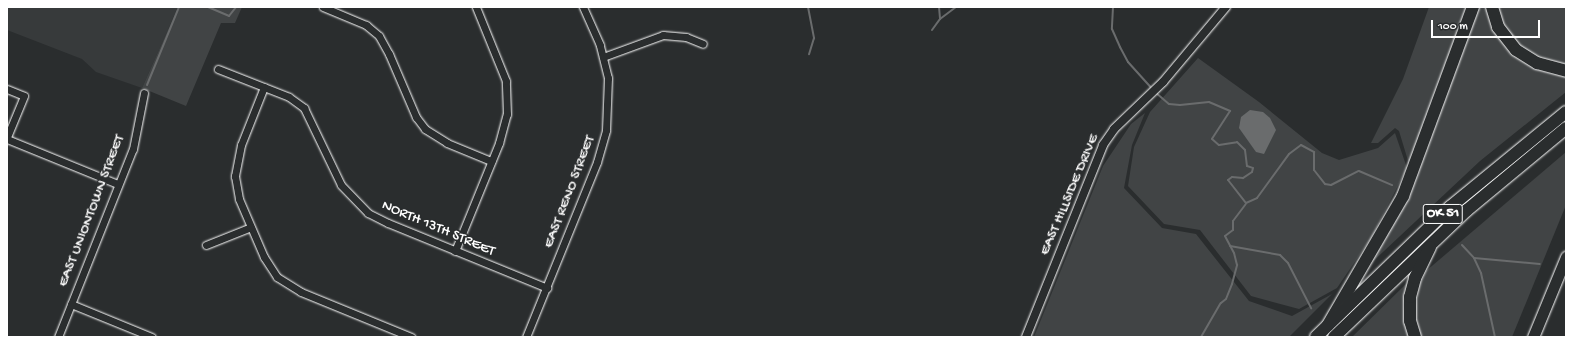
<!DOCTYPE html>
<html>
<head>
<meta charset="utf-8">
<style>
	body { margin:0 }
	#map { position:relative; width:1573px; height:344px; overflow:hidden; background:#2a2d2e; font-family:"Gochi Hand",sans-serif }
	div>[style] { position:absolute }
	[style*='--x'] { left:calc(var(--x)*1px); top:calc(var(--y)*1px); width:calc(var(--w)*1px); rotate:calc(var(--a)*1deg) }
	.built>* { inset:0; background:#373a3b }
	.green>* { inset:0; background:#414445 }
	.water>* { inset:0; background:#6a6c6d }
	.stream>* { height:2px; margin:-1px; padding:0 1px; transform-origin:1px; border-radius:1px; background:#6a6c6d }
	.roads { filter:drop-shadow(0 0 1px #fff) drop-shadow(0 0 1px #fff) }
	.minor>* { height:7px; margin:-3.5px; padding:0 3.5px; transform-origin:3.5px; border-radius:3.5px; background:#2a2d2e }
	.tertiary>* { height:8px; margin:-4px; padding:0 4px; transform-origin:4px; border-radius:4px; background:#2a2d2e }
	.primary>* { height:11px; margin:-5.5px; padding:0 5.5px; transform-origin:5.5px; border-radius:5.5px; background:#2a2d2e }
	.motorway>* { height:12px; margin:-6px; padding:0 6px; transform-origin:6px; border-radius:6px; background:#2a2d2e }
	span { translate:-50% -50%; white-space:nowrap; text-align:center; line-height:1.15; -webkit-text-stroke:3px #2a2d2e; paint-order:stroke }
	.shield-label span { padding:1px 3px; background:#2a2d2e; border:1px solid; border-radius:3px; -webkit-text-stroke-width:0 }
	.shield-label { font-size:14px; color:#fff; font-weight:700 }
	.street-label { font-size:15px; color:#fff }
	.frame { position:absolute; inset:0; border:8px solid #fff; pointer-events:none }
	.scale { position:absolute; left:1431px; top:20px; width:109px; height:18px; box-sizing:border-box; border:2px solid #fff; border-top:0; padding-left:5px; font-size:12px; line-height:14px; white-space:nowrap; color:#fff; -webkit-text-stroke:3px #2a2d2e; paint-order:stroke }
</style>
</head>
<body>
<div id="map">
	<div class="built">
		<div style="clip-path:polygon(7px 7px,178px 7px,142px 88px,96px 72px,82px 59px,7px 30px)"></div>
	</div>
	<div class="green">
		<div style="clip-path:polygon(178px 7px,242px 7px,235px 23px,221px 23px,186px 106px,142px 88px)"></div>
		<div style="clip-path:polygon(1429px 7px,1466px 7px,1409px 164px,1399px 131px,1395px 128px,1378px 143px,1371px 143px,1403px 79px)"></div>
		<div style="clip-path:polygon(1476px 7px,1488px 7px,1505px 45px,1519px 59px,1548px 73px,1566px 75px,1566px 92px,1480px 161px,1367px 267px)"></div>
		<div style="clip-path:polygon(1497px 7px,1566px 7px,1566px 64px,1536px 58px,1516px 42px,1504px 29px)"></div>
		<div style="clip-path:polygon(1198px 58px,1259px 102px,1322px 153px,1339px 160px,1378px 148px,1395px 133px,1407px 168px,1371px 238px,1337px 288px,1299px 309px,1251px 296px,1200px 230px,1164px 224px,1128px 186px,1134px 147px,1150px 112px)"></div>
		<div style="clip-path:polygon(1145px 113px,1132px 145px,1124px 188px,1162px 228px,1196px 234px,1249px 301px,1292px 316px,1332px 294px,1289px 337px,1034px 337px,1103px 166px,1131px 124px)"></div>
		<div style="clip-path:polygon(1566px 152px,1566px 205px,1512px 337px,1421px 337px,1415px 313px,1419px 286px,1426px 271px)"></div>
		<div style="clip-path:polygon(1408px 282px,1403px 305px,1408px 337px,1352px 337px)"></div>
	</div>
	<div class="water">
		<div style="clip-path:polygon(1250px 110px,1263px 112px,1270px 118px,1276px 130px,1264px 154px,1256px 152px,1239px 128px,1241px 117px)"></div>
	</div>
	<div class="stream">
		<div style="--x:208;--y:7;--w:23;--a:23"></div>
		<div style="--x:229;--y:16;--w:11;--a:-52"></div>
		<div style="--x:808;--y:7;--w:32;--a:79"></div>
		<div style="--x:814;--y:38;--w:17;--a:107"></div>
		<div style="--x:939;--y:7;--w:12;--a:85"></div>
		<div style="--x:940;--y:19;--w:20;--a:-37"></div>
		<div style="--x:1113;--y:7;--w:22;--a:93"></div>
		<div style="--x:1112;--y:29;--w:20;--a:66"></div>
		<div style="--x:1120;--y:47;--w:17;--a:62"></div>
		<div style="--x:1128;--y:62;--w:36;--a:48"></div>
		<div style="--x:932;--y:30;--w:14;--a:-54"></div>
		<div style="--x:147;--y:85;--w:84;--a:-67.7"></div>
		<div style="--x:1155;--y:92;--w:18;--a:41"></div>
		<div style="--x:1169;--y:104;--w:11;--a:5"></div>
		<div style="--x:1180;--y:105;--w:29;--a:-6"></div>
		<div style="--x:1209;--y:102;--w:23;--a:23"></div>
		<div style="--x:1230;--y:111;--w:33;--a:123"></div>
		<div style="--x:1212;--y:139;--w:9;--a:41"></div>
		<div style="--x:1219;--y:145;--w:18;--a:-9"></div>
		<div style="--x:1237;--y:142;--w:11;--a:45"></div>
		<div style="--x:1245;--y:150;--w:16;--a:83"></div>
		<div style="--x:1247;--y:166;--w:6;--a:18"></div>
		<div style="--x:1253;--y:168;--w:4;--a:104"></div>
		<div style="--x:1252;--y:172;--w:11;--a:146"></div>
		<div style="--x:1243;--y:178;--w:11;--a:-175"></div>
		<div style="--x:1232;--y:177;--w:5;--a:143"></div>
		<div style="--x:1228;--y:180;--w:29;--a:52"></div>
		<div style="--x:1246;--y:203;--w:12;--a:-24"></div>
		<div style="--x:1257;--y:198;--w:54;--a:-54"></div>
		<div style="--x:1289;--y:154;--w:15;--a:-37"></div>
		<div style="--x:1301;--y:145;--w:15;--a:28"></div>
		<div style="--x:1314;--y:152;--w:18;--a:90"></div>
		<div style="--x:1314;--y:170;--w:18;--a:52"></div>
		<div style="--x:1325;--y:184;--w:6;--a:9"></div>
		<div style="--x:1331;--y:185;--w:31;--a:-27"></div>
		<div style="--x:1359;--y:171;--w:36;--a:23"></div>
		<div style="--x:1462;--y:245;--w:18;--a:47"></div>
		<div style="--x:1474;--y:258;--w:17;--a:65"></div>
		<div style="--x:1481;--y:273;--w:66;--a:77.7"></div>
		<div style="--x:1230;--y:246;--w:51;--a:10.2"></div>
		<div style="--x:1280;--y:255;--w:11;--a:45"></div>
		<div style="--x:1288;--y:263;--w:51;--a:62.9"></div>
		<div style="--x:1474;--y:258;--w:66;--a:5.2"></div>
		<div style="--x:1201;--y:337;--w:39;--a:-60"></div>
		<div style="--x:1221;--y:303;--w:6;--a:-39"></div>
		<div style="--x:1226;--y:299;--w:16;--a:-68"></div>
		<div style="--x:1232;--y:284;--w:20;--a:-75"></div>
		<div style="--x:1237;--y:265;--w:12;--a:-104"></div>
		<div style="--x:1234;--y:253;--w:19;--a:-118"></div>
		<div style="--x:1225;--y:236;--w:10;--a:-37"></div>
		<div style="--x:1233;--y:230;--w:9;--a:-90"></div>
		<div style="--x:1233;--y:221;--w:21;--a:-53"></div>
	</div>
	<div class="roads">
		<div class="minor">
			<div style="--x:323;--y:7;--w:47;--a:22.7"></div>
			<div style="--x:366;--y:25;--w:17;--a:40"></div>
			<div style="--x:379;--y:36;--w:21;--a:61"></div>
			<div style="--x:389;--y:54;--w:69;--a:66.8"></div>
			<div style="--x:416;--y:117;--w:15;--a:53"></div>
			<div style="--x:425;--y:129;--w:26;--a:32"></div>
			<div style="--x:447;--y:143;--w:48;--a:22.2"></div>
			<div style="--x:603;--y:57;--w:64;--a:-20.1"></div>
			<div style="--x:663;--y:35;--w:23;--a:5"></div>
			<div style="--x:686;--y:37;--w:18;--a:22"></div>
			<div style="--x:218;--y:69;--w:76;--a:21.5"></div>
			<div style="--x:289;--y:97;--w:19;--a:36"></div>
			<div style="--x:304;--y:108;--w:85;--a:64.3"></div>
			<div style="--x:341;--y:185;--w:39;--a:46"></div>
			<div style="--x:368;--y:213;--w:22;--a:27"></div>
			<div style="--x:388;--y:223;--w:172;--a:22.2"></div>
			<div style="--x:264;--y:87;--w:62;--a:111.6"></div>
			<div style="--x:241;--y:145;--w:32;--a:101"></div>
			<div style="--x:235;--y:176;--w:23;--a:80"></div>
			<div style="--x:239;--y:199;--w:63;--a:66.7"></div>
			<div style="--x:264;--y:257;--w:24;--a:57"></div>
			<div style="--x:277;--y:277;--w:28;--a:32"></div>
			<div style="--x:301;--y:292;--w:119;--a:22.2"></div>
			<div style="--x:7;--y:89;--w:18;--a:22"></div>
			<div style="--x:24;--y:96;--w:44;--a:112.5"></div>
			<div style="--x:7;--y:139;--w:120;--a:22.1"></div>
			<div style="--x:206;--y:245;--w:48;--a:-21.8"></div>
			<div style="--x:455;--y:251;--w:117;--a:-67.8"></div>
			<div style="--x:499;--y:143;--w:30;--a:-75"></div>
			<div style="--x:507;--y:114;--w:33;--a:-92"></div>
			<div style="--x:506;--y:81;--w:80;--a:-112.1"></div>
			<div style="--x:71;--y:304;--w:87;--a:22.2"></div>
			<div style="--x:58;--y:337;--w:202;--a:-68.3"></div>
			<div style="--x:133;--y:149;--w:57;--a:-78.9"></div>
			<div style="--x:526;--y:337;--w:189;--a:-67.9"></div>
			<div style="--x:597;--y:162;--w:33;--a:-74"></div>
			<div style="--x:606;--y:130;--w:52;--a:-87.8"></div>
			<div style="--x:608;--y:78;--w:34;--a:-104"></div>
			<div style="--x:600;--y:45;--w:42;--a:-114.1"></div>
		</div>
		<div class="tertiary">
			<div style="--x:1026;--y:337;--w:207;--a:-68.1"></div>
			<div style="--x:1103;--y:145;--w:19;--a:-55"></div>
			<div style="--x:1114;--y:129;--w:68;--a:-43.8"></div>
			<div style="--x:1163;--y:82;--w:98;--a:-50"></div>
		</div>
		<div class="primary">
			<div style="--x:1533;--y:337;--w:87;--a:-67.6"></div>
		</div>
		<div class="motorway">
			<div style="--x:1492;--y:7;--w:21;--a:73"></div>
			<div style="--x:1498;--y:27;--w:29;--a:52"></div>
			<div style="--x:1516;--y:50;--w:25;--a:32"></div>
			<div style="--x:1537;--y:63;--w:30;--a:15"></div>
			<div style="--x:1328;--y:325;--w:149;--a:-59.8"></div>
			<div style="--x:1403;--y:196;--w:202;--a:-69.7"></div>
			<div style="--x:1316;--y:337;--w:187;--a:-44.1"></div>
			<div style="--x:1450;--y:207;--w:150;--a:-39.3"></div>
			<div style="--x:1334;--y:337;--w:184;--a:-43.7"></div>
			<div style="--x:1467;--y:210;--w:129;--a:-39.6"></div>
			<div style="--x:1415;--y:337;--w:17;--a:-107"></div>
			<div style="--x:1410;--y:321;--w:24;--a:-90"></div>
			<div style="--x:1410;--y:297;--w:20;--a:-75"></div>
			<div style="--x:1415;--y:278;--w:34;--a:-64"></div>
		</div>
	</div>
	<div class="shield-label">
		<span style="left:1443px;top:214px">OK 51</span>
	</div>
	<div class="street-label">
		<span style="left:570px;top:192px;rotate:-69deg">EAST RENO STREET</span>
		<span style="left:1070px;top:195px;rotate:-67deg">EAST HILLSIDE DRIVE</span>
		<span style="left:92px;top:211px;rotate:-69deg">EAST UNIONTOWN STREET</span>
		<span style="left:438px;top:229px;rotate:23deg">NORTH 13TH STREET</span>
	</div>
	<div class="frame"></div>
	<div class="scale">100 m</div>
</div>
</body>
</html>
